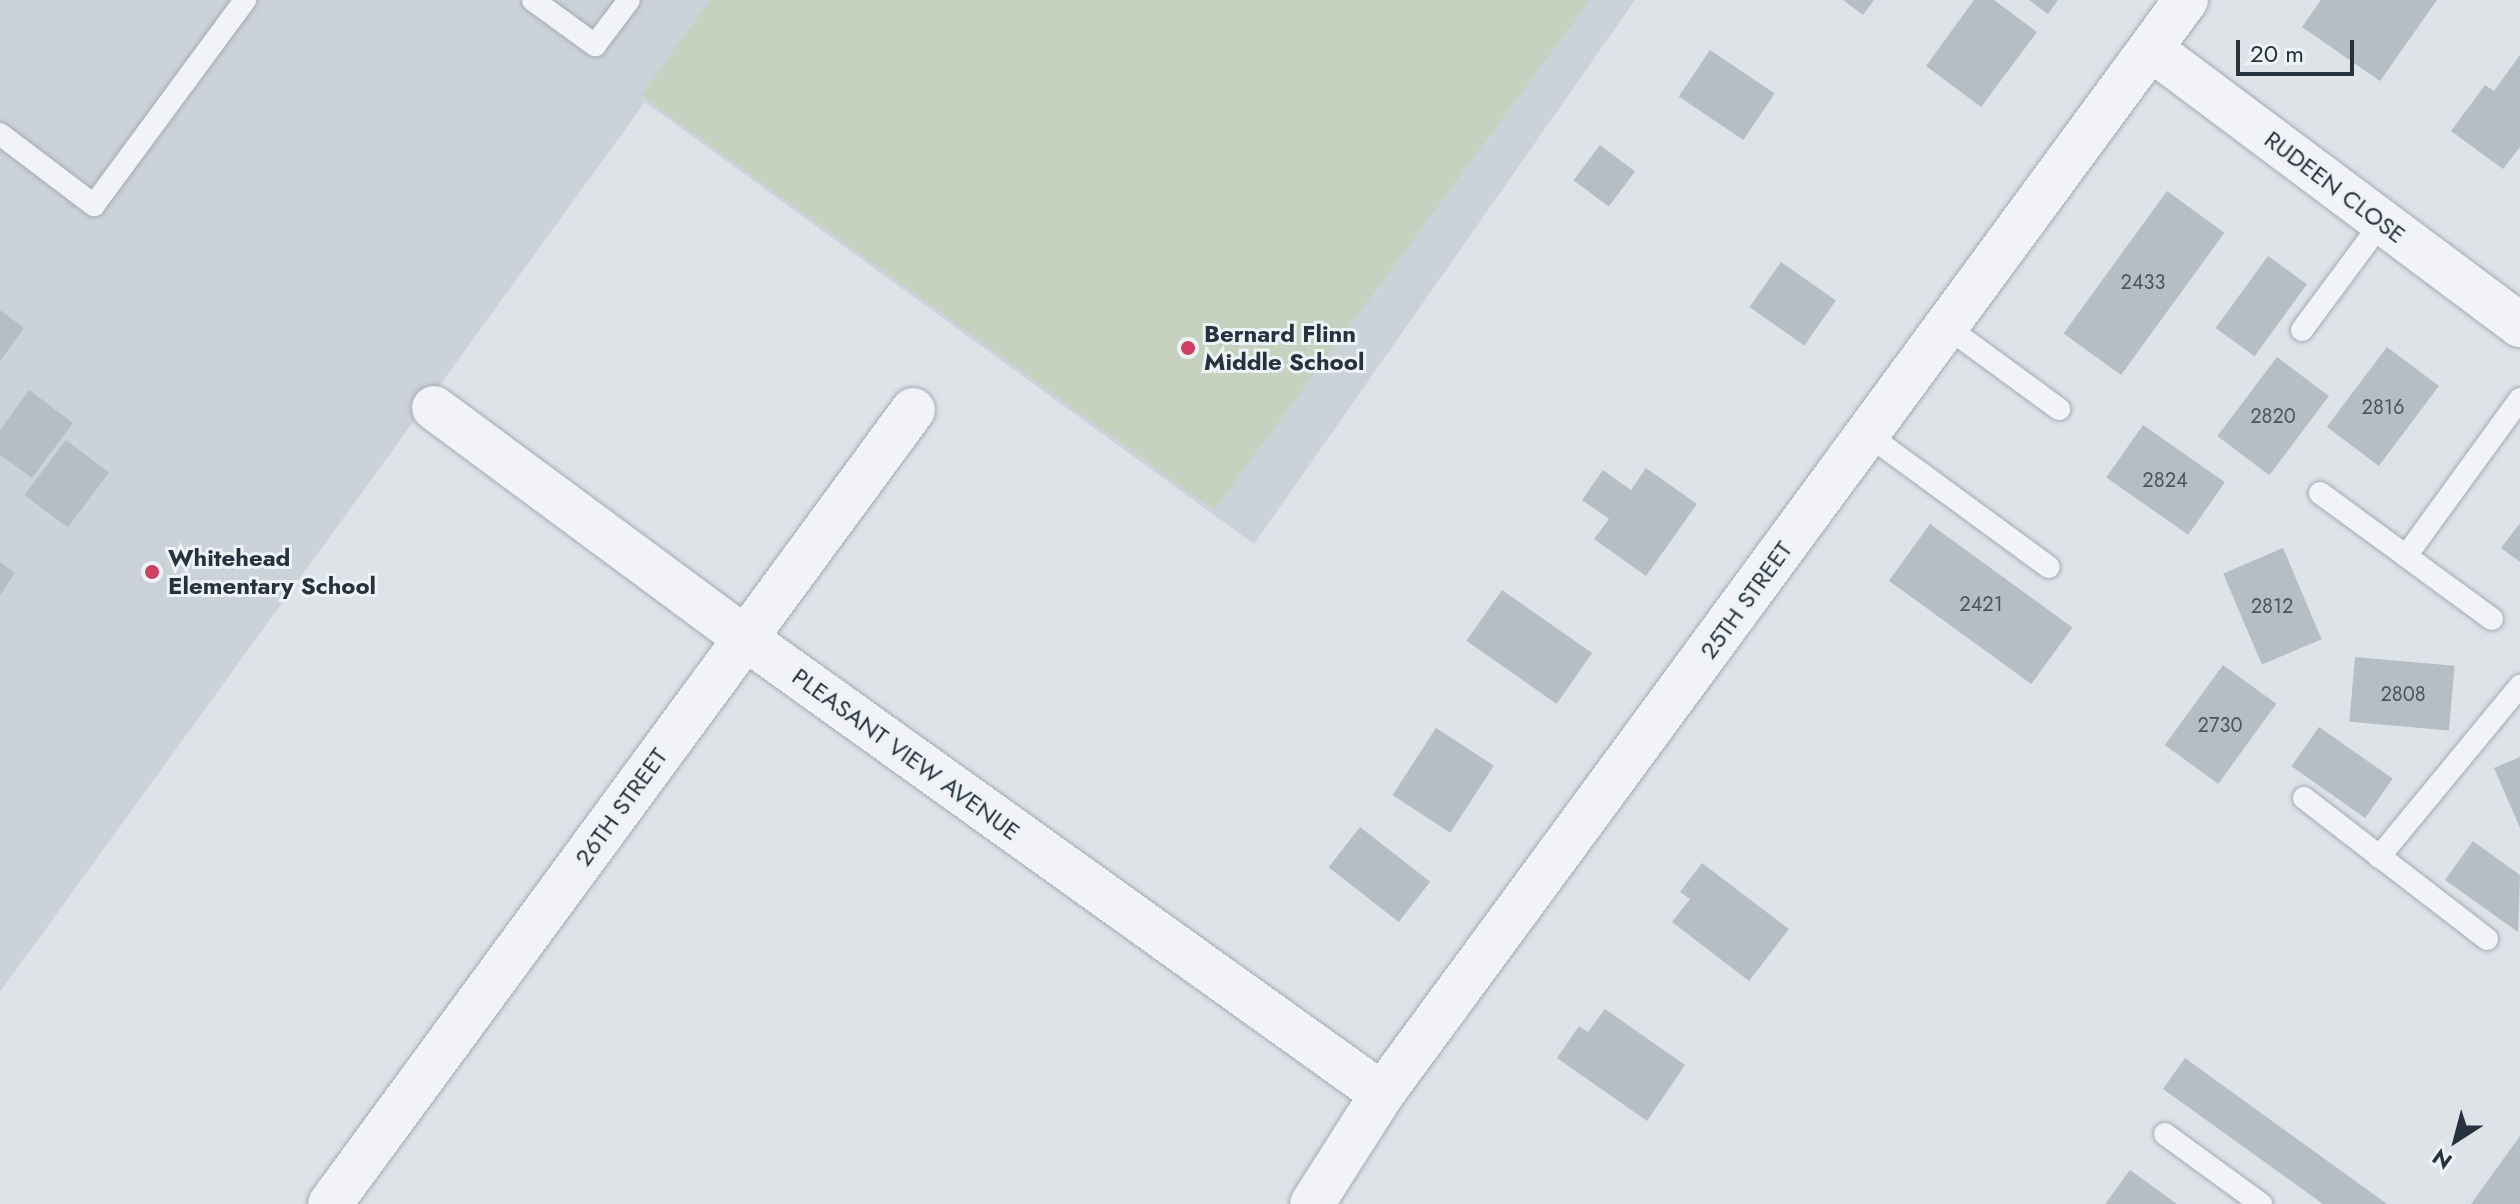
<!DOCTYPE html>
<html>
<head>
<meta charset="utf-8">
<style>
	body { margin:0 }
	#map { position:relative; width:2520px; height:1204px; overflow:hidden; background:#dee3e8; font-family:Jost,sans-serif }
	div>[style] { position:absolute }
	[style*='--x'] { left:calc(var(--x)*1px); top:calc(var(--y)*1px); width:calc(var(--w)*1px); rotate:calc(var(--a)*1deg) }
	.built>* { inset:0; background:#ccd2da }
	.green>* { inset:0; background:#c6d2bf }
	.building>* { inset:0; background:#b5bdc5; transform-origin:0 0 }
	.roads { filter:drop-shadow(0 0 2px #a3aab2) drop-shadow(0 0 2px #a3aab2) }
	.lane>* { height:22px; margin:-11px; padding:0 11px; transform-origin:11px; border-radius:11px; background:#f1f3f6 }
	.street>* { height:44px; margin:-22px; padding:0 22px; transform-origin:22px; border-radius:22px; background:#f1f3f6 }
	.dots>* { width:22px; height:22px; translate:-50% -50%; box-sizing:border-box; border:4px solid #edf2f5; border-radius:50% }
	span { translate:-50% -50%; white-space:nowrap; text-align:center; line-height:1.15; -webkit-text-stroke:6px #edf2f5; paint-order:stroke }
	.number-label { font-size:20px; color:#4a5560 }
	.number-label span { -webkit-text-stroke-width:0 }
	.street-label { font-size:24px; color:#27323f }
	.poi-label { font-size:24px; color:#27323f; font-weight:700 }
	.left { translate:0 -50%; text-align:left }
	.north { position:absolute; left:2416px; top:1100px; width:80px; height:80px; -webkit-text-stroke:6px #edf2f5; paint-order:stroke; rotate:216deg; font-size:22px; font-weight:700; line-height:32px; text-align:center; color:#27323f }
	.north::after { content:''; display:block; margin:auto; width:28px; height:36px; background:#27323f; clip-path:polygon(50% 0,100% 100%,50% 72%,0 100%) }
	.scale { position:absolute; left:2236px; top:40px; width:118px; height:36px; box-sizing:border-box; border:4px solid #27323f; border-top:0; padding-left:10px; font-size:24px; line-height:28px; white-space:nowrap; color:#27323f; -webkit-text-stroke:6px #edf2f5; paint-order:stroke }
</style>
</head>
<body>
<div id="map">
	<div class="built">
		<div style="clip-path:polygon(0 0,1635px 0,1254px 544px,645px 102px,0 992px)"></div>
	</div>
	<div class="green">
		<div style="clip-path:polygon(710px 0,1590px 0,1214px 510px,641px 95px)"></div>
	</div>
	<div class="building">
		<div style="clip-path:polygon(1843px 0,1874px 0,1863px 15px)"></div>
		<div style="clip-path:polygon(1974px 0,1994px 0,2037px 32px,1981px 107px,1926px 66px)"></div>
		<div style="clip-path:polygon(2029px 0,2058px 0,2048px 14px)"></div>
		<div style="clip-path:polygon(2321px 0,2437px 0,2380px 81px,2302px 27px)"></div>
		<div style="left:1710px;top:50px;width:78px;height:56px;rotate:34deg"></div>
		<div style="clip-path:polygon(2520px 55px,2520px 147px,2503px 169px,2451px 131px,2485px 85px,2494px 91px)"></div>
		<div style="left:1600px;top:145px;width:44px;height:44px;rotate:37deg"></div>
		<div style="left:2167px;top:191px;width:71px;height:176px;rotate:36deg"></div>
		<div style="left:2268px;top:256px;width:48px;height:89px;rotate:36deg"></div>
		<div style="left:1781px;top:262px;width:67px;height:55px;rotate:35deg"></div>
		<div style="clip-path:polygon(0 310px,24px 328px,0 361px)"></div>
		<div style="left:2387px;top:347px;width:65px;height:100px;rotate:37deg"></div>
		<div style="left:2277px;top:357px;width:65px;height:99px;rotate:37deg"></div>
		<div style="clip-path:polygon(29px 390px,73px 423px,32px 478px,0 455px,0 430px)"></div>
		<div style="left:2143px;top:425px;width:100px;height:64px;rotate:35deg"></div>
		<div style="left:66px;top:440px;width:54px;height:69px;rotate:37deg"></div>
		<div style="clip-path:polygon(1646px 468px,1697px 504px,1646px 576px,1594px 539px,1609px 519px,1582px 500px,1603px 470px,1631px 490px)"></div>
		<div style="clip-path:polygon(2520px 523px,2520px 562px,2501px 548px)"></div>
		<div style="left:1930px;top:524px;width:176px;height:70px;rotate:36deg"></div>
		<div style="left:2283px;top:548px;width:99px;height:65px;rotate:67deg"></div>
		<div style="clip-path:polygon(0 562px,15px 573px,0 595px)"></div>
		<div style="left:1502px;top:590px;width:110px;height:62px;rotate:35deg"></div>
		<div style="left:2355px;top:657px;width:100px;height:65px;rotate:5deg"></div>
		<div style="left:2223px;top:665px;width:66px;height:99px;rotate:36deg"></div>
		<div style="left:2319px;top:727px;width:90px;height:48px;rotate:35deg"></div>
		<div style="left:1436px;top:728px;width:69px;height:80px;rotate:33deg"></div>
		<div style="clip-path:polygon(2520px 757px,2520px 828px,2494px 768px)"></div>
		<div style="left:1360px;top:827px;width:89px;height:51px;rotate:38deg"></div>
		<div style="clip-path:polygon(2473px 841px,2520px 875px,2518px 932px,2445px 880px)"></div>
		<div style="clip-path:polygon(1702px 863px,1789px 929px,1749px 981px,1672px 922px,1690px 899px,1680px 892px)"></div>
		<div style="clip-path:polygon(1605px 1009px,1685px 1065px,1647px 1121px,1557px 1058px,1579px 1026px,1588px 1032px)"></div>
		<div style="clip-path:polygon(2185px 1058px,2387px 1204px,2323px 1204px,2163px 1089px)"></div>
		<div style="clip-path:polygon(2520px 1136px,2520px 1204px,2471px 1204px)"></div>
		<div style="clip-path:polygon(2130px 1170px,2177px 1204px,2105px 1204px)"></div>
	</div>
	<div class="roads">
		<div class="lane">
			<div style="--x:533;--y:0;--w:77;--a:36"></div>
			<div style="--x:595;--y:45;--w:56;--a:-52.9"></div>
			<div style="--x:0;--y:134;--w:118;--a:37.1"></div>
			<div style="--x:94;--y:205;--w:255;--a:-53.6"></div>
			<div style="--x:1947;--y:327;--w:139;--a:36.2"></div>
			<div style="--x:2302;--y:330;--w:134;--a:-53.5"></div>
			<div style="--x:1867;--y:434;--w:225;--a:36.2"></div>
			<div style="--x:2320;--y:493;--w:107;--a:36.2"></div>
			<div style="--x:2492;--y:619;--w:107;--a:-143.8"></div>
			<div style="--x:2406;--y:556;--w:194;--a:-54"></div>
			<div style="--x:2304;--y:798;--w:231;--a:37.6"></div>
			<div style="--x:2379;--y:857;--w:222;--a:-50.5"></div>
			<div style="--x:2165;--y:1134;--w:119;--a:36.1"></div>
		</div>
		<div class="street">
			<div style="--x:2151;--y:49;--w:461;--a:36.8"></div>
			<div style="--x:434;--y:408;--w:387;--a:36.5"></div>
			<div style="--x:745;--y:638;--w:783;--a:35.6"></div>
			<div style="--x:330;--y:1204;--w:985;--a:-53.71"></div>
			<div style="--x:1312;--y:1204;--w:130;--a:-57.5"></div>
			<div style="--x:1382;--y:1094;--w:1358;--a:-53.69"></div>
		</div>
	</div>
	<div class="dots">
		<div style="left:1188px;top:348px;background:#d04064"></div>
		<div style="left:152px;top:572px;background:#d04064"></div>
	</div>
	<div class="number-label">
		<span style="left:2143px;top:282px">2433</span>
		<span style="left:2383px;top:407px">2816</span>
		<span style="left:2273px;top:416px">2820</span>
		<span style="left:2165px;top:480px">2824</span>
		<span style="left:1981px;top:604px">2421</span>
		<span style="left:2272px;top:606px">2812</span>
		<span style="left:2403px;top:694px">2808</span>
		<span style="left:2220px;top:725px">2730</span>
	</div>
	<div class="street-label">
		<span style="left:2335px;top:187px;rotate:37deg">RUDEEN CLOSE</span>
		<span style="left:1746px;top:600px;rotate:-54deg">25TH STREET</span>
		<span style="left:906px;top:754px;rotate:36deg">PLEASANT VIEW AVENUE</span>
		<span style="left:621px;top:807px;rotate:-54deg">26TH STREET</span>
	</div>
	<div class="poi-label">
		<span class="left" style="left:1204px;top:348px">Bernard Flinn<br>Middle School</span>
		<span class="left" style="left:168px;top:572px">Whitehead<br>Elementary School</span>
	</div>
	<div class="north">N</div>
	<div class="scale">20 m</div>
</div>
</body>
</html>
